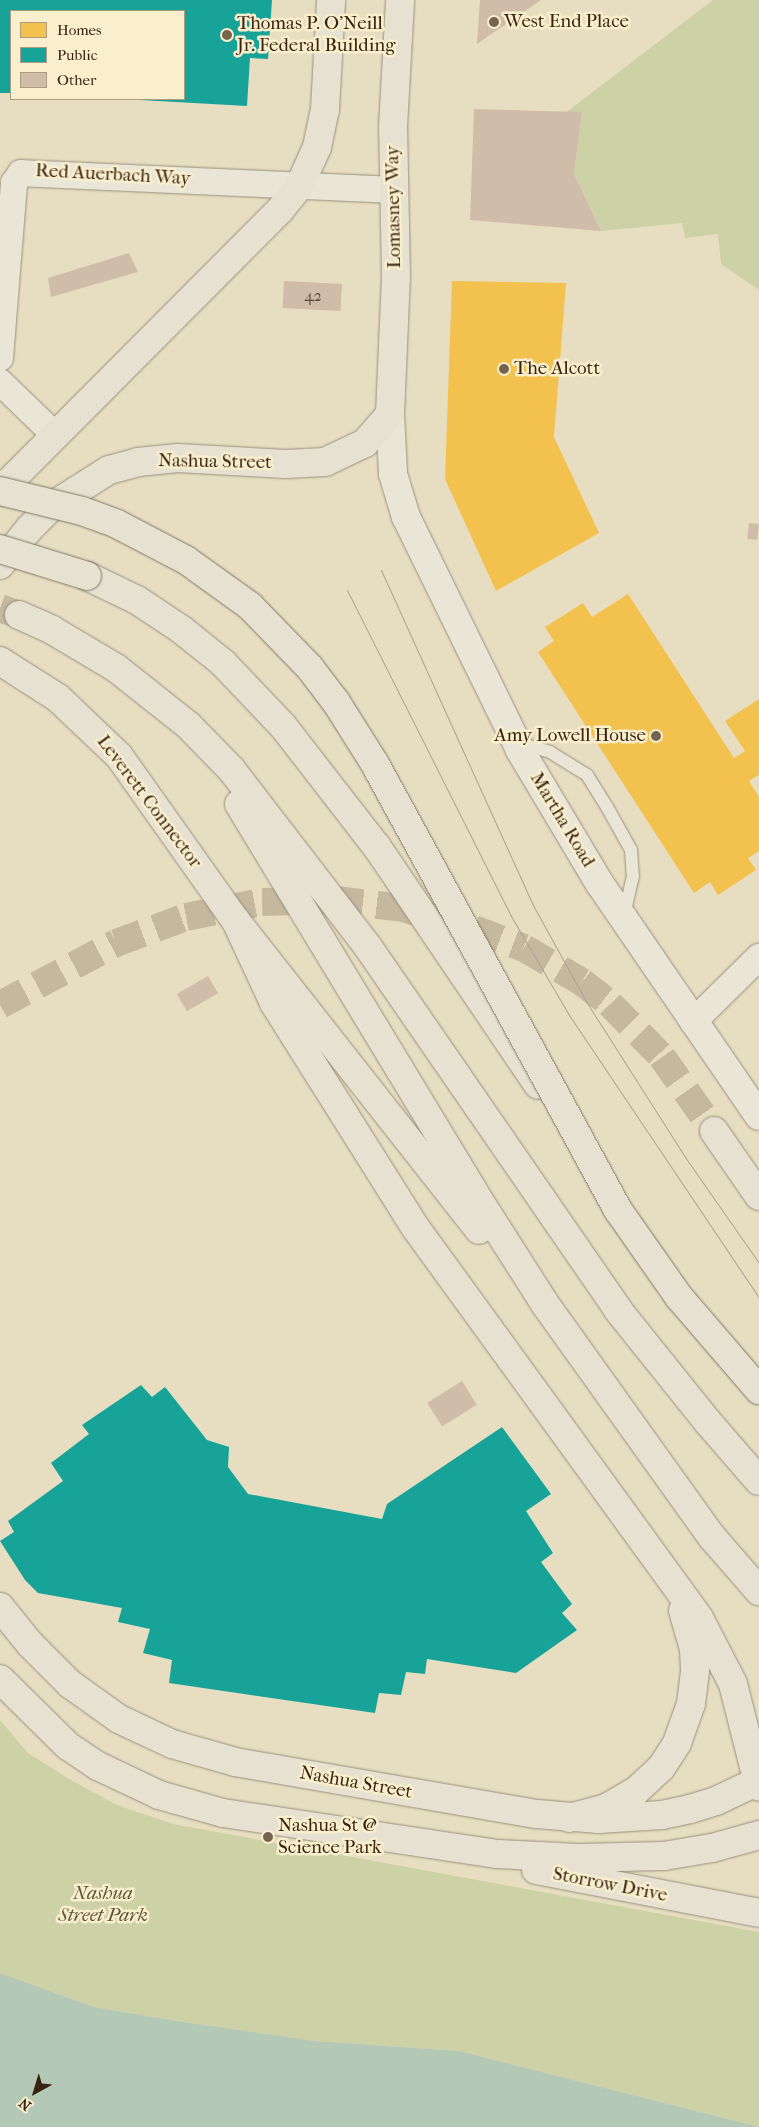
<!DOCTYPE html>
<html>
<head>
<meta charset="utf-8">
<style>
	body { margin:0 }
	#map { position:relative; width:759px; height:2127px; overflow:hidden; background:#e7dec1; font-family:"IM FELL French Canon",serif }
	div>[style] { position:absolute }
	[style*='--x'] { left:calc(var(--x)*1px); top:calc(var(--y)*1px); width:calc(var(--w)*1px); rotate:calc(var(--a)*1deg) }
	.green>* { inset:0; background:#ccd1a6 }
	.water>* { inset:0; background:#b3c8b5 }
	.homes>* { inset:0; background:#f2c14e }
	.public>* { inset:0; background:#17a398 }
	.building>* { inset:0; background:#cfbdaa; transform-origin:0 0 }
	.motorway-tunnel>* { height:28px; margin-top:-14px; transform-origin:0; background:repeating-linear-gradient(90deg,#c4b89e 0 28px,transparent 0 42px) }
	.roads { filter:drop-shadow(0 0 1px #98907e) drop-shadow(0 0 1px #98907e) }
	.service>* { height:12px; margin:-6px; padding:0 6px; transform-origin:6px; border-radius:6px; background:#eae6d7 }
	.minor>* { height:26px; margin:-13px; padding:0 13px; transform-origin:13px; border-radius:13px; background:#eae6d7 }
	.secondary>* { height:28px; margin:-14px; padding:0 14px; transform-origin:14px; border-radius:14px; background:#eae6d7 }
	.primary>* { height:28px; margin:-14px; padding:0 14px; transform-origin:14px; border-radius:14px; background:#e6e1d1 }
	.motorway>* { height:28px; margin:-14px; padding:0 14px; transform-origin:14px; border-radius:14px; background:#e6e1d1 }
	.tram>* { height:1px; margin:-0.5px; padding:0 0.5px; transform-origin:0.5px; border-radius:0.5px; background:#a9a396 }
	.bridges { filter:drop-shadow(0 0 1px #807867) drop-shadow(0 0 1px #807867) }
	.motorway-bridge>* { height:28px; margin:-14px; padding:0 14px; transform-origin:14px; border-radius:14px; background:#e6e1d1 }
	.dots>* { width:14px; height:14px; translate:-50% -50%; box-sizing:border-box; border:2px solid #f9efcd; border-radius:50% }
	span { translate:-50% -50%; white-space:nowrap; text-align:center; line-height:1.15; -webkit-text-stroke:5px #f9efcd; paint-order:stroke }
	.number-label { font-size:16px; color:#5e4936 }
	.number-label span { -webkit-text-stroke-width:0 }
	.poi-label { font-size:19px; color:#392210 }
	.left { translate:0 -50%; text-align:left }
	.right { translate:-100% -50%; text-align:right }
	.street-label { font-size:19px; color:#392210 }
	.park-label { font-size:19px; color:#5e5336; font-style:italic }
	.legend { position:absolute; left:10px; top:10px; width:175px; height:90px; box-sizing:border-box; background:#f9efcd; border:1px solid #ac9d81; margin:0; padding:6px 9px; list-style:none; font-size:15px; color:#392210 }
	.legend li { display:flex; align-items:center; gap:10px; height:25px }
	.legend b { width:25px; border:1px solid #ac9d81 }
	.north { position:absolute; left:10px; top:2067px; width:50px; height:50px; -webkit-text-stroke:4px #f9efcd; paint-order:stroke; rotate:219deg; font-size:14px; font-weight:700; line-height:20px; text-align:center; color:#392210 }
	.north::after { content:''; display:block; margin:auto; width:18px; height:22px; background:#392210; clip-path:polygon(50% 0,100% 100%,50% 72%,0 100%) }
</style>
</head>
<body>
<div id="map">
	<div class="green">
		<div style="clip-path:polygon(713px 0,759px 0,759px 290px,721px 264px,718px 234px,685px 238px,682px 223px,601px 231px,574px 174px,582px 113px,564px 114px)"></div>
		<div style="clip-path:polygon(0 1720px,28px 1753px,69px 1779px,117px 1805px,173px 1824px,759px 1932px,759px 2127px,459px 2051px,315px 2041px,183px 2022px,94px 2007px,0 1973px)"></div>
	</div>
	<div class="water">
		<div style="clip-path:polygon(0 1973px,94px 2007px,183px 2022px,315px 2041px,459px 2051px,759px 2127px,0 2127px)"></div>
	</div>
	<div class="homes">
		<div style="clip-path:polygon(452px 281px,566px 283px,554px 437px,599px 533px,496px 591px,445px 479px)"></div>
		<div style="clip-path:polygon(628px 594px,734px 758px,745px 751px,725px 721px,759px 699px,759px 775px,749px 781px,759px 797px,759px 851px,748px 858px,756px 870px,718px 895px,710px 882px,694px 893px,538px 652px,554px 641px,545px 627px,583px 603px,592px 617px)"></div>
	</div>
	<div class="public">
		<div style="clip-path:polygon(0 0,272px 0,268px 59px,250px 58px,247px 106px,140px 100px,184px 99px,184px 11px,11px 11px,11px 93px,0 93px)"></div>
		<div style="clip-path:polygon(141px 1385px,152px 1397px,165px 1387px,207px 1440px,229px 1447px,228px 1467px,248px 1494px,382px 1519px,387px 1504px,502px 1427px,551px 1494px,526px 1511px,553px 1553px,541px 1562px,572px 1604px,562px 1613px,577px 1630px,516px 1673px,427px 1659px,425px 1674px,406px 1672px,401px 1695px,379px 1693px,375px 1713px,169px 1683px,172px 1660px,143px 1653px,150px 1629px,118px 1622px,122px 1608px,38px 1593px,25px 1580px,0 1541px,14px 1532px,8px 1521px,63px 1481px,51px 1463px,89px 1434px,82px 1425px)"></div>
	</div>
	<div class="building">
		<div style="clip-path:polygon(480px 0,541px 0,477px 44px)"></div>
		<div style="clip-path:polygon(474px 109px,582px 112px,574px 174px,601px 231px,470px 220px)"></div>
		<div style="clip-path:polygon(129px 253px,138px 272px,51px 297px,48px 278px)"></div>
		<div style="left:284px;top:281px;width:58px;height:27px;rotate:3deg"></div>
		<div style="left:749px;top:523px;width:10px;height:16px;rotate:6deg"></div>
		<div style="left:208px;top:976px;width:20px;height:36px;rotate:60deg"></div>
		<div style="left:462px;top:1381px;width:28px;height:41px;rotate:58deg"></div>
	</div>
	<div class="motorway-tunnel">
		<div style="--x:0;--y:608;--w:20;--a:20"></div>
		<div style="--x:0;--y:1005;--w:132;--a:-28.1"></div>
		<div style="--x:116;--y:943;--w:75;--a:-20.4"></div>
		<div style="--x:186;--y:917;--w:77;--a:-11.2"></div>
		<div style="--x:262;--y:902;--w:73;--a:-1.6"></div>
		<div style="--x:335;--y:900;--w:68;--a:6.7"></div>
		<div style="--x:403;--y:908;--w:74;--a:16.5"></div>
		<div style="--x:474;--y:929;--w:53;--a:20.8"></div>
		<div style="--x:524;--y:948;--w:67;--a:30.4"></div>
		<div style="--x:582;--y:982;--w:36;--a:38"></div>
		<div style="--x:610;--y:1004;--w:74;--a:45.5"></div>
		<div style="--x:662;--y:1057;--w:90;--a:54.9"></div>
	</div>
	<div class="roads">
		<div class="service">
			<div style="--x:519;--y:743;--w:32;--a:16"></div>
			<div style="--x:550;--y:752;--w:44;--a:31.9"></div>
			<div style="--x:587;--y:775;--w:38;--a:58"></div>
			<div style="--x:607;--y:807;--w:49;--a:60.8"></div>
			<div style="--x:631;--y:850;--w:26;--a:86"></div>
			<div style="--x:633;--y:876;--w:39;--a:103"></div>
		</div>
		<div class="minor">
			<div style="--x:0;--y:358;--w:176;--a:-85.4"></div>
			<div style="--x:14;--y:183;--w:12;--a:-55"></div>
			<div style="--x:21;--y:173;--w:372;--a:2.6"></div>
			<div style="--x:0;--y:382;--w:75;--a:43.9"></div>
			<div style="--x:693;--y:1022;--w:93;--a:-44.6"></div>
		</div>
		<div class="secondary">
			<div style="--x:390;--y:414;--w:60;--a:87.1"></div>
			<div style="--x:393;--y:474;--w:45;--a:73.2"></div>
			<div style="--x:406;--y:517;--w:259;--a:63.9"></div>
			<div style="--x:520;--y:750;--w:156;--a:59.2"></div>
			<div style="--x:600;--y:884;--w:281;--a:55.6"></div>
		</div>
		<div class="primary">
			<div style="--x:0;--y:491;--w:397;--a:-45.1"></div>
			<div style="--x:280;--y:210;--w:32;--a:-51"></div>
			<div style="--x:300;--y:185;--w:42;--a:-65.9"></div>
			<div style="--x:317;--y:147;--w:39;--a:-78"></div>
			<div style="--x:325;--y:109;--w:109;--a:-86.8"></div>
			<div style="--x:0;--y:565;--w:46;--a:-51.1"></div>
			<div style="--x:29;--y:529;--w:33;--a:-45"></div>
			<div style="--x:52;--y:506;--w:67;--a:-32.3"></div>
			<div style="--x:109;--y:470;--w:30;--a:-15"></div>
			<div style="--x:138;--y:462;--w:40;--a:-5.7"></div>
			<div style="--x:178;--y:458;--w:108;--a:3.2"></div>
			<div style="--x:286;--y:464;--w:39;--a:-3"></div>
			<div style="--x:325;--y:462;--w:44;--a:-25.4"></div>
			<div style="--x:365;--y:443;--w:38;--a:-49"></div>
			<div style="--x:390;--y:414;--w:136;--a:-87.5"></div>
			<div style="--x:396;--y:278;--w:151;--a:-91.1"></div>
			<div style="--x:393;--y:127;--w:127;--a:-86.8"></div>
			<div style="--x:0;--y:1607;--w:48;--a:51"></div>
			<div style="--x:30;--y:1644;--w:57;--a:45"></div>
			<div style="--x:70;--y:1684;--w:60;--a:35.5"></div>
			<div style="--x:119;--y:1719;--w:59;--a:25.3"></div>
			<div style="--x:172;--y:1744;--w:66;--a:15.9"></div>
			<div style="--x:235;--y:1762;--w:306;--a:9.8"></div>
			<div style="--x:537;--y:1814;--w:62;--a:4.6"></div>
			<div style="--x:599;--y:1819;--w:63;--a:-3.6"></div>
			<div style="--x:662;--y:1815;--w:29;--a:-12"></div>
			<div style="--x:690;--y:1809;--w:27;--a:-17"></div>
			<div style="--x:716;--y:1801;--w:47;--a:-25.5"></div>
			<div style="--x:0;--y:1679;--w:95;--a:44.6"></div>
			<div style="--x:68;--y:1746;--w:36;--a:34"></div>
			<div style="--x:98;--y:1766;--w:68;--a:25.4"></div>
			<div style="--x:159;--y:1795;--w:66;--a:15.7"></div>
			<div style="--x:223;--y:1813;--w:278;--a:8.5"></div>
			<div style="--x:498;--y:1854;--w:80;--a:2.9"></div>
			<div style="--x:578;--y:1858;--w:86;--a:-1.3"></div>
			<div style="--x:664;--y:1856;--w:49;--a:-9.5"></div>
			<div style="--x:712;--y:1848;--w:49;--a:-15.5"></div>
			<div style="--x:536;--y:1870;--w:227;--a:10.9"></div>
		</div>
		<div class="motorway">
			<div style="--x:87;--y:576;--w:55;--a:25.6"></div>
			<div style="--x:137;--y:600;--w:54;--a:33.7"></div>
			<div style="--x:182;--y:630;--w:53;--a:38.8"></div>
			<div style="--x:223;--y:663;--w:87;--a:46.4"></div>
			<div style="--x:283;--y:726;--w:153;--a:52.2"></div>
			<div style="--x:377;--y:847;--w:287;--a:55.9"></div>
			<div style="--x:19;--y:615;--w:36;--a:24"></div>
			<div style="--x:52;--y:630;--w:74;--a:30.7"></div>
			<div style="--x:116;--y:668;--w:92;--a:38.4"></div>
			<div style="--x:188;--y:725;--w:62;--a:45.7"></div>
			<div style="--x:231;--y:769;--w:225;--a:52.4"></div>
			<div style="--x:368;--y:947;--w:441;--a:55.4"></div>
			<div style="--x:618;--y:1310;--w:142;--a:51.3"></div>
			<div style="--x:707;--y:1421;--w:79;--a:49.1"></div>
			<div style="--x:0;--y:661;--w:69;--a:32.5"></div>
			<div style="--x:58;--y:698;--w:84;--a:43.6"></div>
			<div style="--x:119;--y:756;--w:202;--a:54.7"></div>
			<div style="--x:236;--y:921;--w:393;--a:51.8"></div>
			<div style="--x:239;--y:804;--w:456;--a:58.8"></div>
			<div style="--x:475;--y:1194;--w:130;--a:57.5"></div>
			<div style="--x:545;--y:1304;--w:287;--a:54.4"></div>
			<div style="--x:712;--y:1537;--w:72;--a:49"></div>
			<div style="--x:236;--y:921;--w:90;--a:65.1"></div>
			<div style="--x:274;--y:1003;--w:265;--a:57.8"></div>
			<div style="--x:415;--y:1227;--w:483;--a:54"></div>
			<div style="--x:699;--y:1618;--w:74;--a:62.7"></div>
			<div style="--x:733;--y:1684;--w:106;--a:75.8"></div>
			<div style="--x:714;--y:1131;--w:79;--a:55.3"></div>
			<div style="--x:569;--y:1818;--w:38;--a:-15"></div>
			<div style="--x:606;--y:1808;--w:34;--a:-30"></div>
			<div style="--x:636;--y:1791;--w:34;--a:-43"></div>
			<div style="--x:661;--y:1768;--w:30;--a:-57"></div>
			<div style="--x:677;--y:1743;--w:41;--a:-70.3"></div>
			<div style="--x:691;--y:1704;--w:35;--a:-83"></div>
			<div style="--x:695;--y:1669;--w:20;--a:-93"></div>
			<div style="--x:694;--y:1649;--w:40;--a:-106"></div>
		</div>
	</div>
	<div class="tram">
		<div style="--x:381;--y:570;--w:370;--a:65.6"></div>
		<div style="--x:534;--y:907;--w:110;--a:61.1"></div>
		<div style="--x:587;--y:1003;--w:183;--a:57.5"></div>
		<div style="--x:685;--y:1157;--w:129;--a:55.1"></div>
		<div style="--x:347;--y:590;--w:365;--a:63.3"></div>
		<div style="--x:511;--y:916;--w:115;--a:59.6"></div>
		<div style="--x:569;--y:1015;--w:341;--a:56.1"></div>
	</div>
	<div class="bridges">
		<div class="motorway-bridge">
			<div style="--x:0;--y:491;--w:84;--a:13.7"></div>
			<div style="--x:82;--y:511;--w:37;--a:20"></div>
			<div style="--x:117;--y:524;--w:78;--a:27.6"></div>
			<div style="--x:186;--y:560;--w:79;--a:35.7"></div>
			<div style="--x:250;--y:606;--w:86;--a:45.9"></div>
			<div style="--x:310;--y:668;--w:43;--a:52.6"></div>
			<div style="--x:336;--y:702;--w:73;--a:57.8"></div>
			<div style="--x:375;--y:764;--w:508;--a:61.42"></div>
			<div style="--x:618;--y:1210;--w:106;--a:55"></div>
			<div style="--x:679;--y:1297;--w:123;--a:49.3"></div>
			<div style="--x:0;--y:549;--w:91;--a:17.2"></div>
		</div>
	</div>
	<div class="dots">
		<div style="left:494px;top:22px;background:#76644e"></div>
		<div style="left:227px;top:35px;background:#76644e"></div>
		<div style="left:504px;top:369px;background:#76644e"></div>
		<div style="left:656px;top:736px;background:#76644e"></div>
		<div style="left:268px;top:1837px;background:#76644e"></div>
	</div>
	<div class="number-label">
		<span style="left:313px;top:296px">42</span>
	</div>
	<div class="poi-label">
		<span class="left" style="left:504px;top:22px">West End Place</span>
		<span class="left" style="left:237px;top:35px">Thomas P. O'Neill<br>Jr. Federal Building</span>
		<span class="left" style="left:514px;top:369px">The Alcott</span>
		<span class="right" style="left:646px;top:736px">Amy Lowell House</span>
		<span class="left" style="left:278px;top:1837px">Nashua St @<br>Science Park</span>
	</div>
	<div class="street-label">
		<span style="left:113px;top:175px;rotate:3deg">Red Auerbach Way</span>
		<span style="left:394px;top:207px;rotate:-91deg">Lomasney Way</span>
		<span style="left:215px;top:462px;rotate:1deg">Nashua Street</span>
		<span style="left:149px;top:802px;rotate:53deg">Leverett Connector</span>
		<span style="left:562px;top:820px;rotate:59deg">Martha Road</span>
		<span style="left:356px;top:1783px;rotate:10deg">Nashua Street</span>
		<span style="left:610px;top:1885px;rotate:11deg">Storrow Drive</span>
	</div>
	<div class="park-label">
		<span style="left:103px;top:1905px">Nashua<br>Street Park</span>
	</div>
	<ul class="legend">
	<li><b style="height:14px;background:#f2c14e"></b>Homes</li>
	<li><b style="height:14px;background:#17a398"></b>Public</li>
	<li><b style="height:14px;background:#cfbdaa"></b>Other</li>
	</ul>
	<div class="north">N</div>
</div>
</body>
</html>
